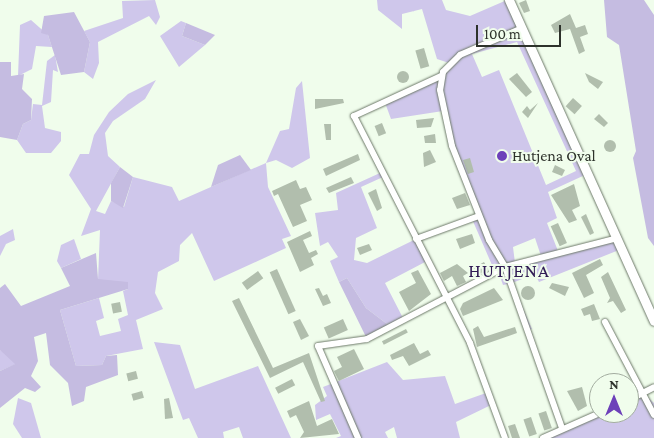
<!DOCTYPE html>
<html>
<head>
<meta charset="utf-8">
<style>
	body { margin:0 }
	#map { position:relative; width:654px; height:438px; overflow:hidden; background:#f0fdec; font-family:"Crimson Pro",serif }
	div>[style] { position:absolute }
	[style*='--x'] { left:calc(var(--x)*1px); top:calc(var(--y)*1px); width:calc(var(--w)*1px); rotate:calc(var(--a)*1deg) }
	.green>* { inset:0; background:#cfc7eb }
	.forest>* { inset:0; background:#c5bce1 }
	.building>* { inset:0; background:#b1bead; transform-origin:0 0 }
	.round { border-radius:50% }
	.roads { filter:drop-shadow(0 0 1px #6d7969) drop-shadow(0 0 1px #6d7969) }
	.minor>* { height:6px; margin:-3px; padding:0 3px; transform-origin:3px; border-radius:3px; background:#fff }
	.secondary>* { height:9px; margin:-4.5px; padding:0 4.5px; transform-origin:4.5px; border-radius:4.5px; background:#fff }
	.dots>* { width:14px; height:14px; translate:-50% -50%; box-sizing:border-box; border:2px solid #f0fdec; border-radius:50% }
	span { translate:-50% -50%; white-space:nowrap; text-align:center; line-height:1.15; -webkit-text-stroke:4px #f0fdec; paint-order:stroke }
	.poi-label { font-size:16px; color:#2d322b }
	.left { translate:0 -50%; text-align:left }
	.quarter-label { font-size:19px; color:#301b55; letter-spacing:1px }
	.north { position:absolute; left:589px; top:373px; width:50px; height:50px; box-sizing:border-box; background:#f0fdec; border:1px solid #a2ac9f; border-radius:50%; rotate:0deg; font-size:14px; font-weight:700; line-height:20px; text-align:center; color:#2d322b }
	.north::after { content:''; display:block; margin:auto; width:18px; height:22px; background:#6d41b9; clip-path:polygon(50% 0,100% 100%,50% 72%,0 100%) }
	.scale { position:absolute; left:476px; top:25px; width:85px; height:22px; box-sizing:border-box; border:2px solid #2d322b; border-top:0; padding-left:6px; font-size:15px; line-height:18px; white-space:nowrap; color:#2d322b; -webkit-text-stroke:4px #f0fdec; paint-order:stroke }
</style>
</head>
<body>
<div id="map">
	<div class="green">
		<div style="clip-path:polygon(155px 0,160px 17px,156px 25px,149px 16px,98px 42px,99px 63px,93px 79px,84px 72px,90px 42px,84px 31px,123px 18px,122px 1px)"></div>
		<div style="clip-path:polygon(evenodd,377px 0,442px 0,446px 10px,470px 16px,507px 0,585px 175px,548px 192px,557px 218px,547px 223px,558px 251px,614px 239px,619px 250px,539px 282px,535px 274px,512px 283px,532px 329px,526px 332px,508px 284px,503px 285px,498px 271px,495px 272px,472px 219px,479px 216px,443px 111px,391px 119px,384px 100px,441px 76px,449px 63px,437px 59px,422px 9px,402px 14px,402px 29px,378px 10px,377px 0,517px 42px,576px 171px,546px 185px,499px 70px,482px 77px,472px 54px,517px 42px,377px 0,535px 238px,542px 259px,515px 263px,513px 247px,535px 238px)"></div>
		<div style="clip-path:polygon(31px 20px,48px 35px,52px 47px,36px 46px,32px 69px,18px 76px,20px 25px)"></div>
		<div style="clip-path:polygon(181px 21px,186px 23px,182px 36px,205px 45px,179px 67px,160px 36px)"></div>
		<div style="clip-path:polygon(55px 55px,58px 72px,53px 70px,51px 102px,42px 106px,45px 128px,61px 132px,61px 141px,51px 153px,26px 153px,17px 140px,23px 124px,31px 120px,33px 104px,42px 105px,47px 61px)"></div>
		<div style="clip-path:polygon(156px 80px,145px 99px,113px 121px,105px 133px,108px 156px,120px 167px,96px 211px,105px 214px,111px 201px,124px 207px,133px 177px,172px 187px,179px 201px,266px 163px,280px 131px,289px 129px,296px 88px,302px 81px,310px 158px,292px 168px,276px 160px,266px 163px,268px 187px,291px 236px,282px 239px,286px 248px,214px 281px,192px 233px,180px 245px,179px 261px,158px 272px,155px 293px,163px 309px,136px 320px,143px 349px,106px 356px,102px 365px,76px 366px,60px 310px,99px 298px,104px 318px,96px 321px,100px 336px,121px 331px,118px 319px,128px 315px,123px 291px,128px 289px,98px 280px,100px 230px,81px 236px,91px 209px,69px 175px,80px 154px,89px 154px,94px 135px,109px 112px,128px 94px)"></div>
		<div style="clip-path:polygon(380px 173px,383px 177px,361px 187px,377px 228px,356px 238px,354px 260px,367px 263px,416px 239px,427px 261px,385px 283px,405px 322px,391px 327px,366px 308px,347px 278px,339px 282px,330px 261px,338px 257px,328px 242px,320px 246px,315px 213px,338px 210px,336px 193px)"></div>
		<div style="clip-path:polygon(13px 229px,15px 240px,6px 244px,0 256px,0 236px)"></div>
		<div style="clip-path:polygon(74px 239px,81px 259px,61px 268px,57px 261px,61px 245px)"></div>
		<div style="clip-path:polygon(154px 342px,180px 345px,195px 389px,258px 366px,291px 438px,243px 438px,239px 427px,223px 432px,224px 438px,198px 438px,189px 418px,183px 420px)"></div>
		<div style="clip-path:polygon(0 350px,9px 353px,16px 364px,0 371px)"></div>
		<div style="clip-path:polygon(387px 362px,403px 380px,445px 376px,455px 404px,486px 393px,491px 405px,456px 422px,460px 438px,397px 438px,394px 427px,385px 432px,388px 438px,336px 438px,341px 436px,330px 414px,316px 420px,315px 405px,327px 396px,323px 387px)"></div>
		<div style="clip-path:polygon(643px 393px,654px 403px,654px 438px,543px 438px,600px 413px,629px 413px,629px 400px)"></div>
		<div style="clip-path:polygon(18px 398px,31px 403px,41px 438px,22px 438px,13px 424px)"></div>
	</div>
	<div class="forest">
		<div style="clip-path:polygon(604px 0,644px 0,654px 15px,654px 246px,648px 238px,633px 158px,636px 151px,619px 45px,607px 37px)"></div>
		<div style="clip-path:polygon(74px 12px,90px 42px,84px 72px,61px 75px,48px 35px,41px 33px,44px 16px)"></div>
		<div style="clip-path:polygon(186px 23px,215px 35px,205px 45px,182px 36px)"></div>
		<div style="clip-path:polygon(0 62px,11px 62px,11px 76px,24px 74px,22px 89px,32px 99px,31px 120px,23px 124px,17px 140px,0 137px)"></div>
		<div style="clip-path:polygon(240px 155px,251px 170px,211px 187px,218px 165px)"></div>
		<div style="clip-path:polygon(120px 167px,133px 177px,123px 208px,111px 201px,111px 183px)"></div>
		<div style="clip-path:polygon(96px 253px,98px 279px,128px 282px,128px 289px,60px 310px,76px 366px,102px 365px,106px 356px,117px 355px,118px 375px,86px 387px,84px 401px,72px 406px,68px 383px,50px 365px,46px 333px,34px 337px,38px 361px,31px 376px,41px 387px,35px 392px,25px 388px,0 408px,0 371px,15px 364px,0 350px,0 288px,5px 284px,21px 306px,70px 286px,61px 268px)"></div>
		<div style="clip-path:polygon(347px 278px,366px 308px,391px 327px,367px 339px,339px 282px)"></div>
	</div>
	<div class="building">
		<div style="clip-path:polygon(526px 0,530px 11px,524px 13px,519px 3px)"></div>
		<div style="clip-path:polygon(570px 14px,576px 28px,585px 25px,588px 34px,580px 37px,585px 51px,579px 54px,570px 29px,555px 33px,551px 25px)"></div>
		<div style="left:424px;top:48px;width:19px;height:9px;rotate:74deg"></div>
		<div class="round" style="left:397px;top:71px;width:12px;height:12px"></div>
		<div style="clip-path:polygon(517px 73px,532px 92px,526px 97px,509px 79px)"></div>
		<div style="clip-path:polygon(585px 73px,603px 82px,598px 89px,589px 82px)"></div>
		<div style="left:573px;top:98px;width:12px;height:11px;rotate:42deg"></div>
		<div style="clip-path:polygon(315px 99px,343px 99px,344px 103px,315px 109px)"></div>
		<div style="clip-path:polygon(538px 103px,528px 118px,522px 112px,527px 106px,530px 110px)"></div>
		<div style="clip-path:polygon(599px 114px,608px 123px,604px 127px,594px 119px)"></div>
		<div style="clip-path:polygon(434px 118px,431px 127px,417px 128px,416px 120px)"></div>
		<div style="left:382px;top:123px;width:11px;height:8px;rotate:68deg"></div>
		<div style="clip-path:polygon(324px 124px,331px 124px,331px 140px,326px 140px)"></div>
		<div style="clip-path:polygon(435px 134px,436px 143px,425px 143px,424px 136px)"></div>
		<div class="round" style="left:604px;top:140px;width:12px;height:12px"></div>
		<div style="clip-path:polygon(430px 150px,436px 162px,424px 167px,423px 153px)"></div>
		<div style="clip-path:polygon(358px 154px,360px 160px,326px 176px,323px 169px)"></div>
		<div style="clip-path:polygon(470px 158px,474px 172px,468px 174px,463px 160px)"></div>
		<div style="clip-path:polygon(555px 165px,565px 170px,562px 176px,552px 172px)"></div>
		<div style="clip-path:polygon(351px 177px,354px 183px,329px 193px,326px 188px)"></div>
		<div style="clip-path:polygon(296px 180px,300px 189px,306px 187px,312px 200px,300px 205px,307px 221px,293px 227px,278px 194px,274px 196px,272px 191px)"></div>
		<div style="clip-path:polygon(574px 184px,580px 206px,572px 210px,577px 220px,569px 223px,551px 195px)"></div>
		<div style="clip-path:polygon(376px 189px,382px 208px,377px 211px,368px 193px)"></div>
		<div style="clip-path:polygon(465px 193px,470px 205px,457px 209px,452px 198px)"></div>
		<div style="clip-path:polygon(586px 214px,594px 233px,590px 235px,581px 217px)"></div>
		<div style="left:558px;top:223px;width:22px;height:8px;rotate:66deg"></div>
		<div style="clip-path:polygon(310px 231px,312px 236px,303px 240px,309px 253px,316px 250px,318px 254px,311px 258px,314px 265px,300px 272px,287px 242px)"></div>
		<div style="clip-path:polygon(472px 234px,475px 243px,460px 249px,456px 239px)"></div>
		<div style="clip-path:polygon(369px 244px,372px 250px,360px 255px,357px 248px)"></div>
		<div style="clip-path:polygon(600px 259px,603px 265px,586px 275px,594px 293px,584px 298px,572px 273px)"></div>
		<div style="left:484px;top:262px;width:8px;height:16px;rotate:60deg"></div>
		<div style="clip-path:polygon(457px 264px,468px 273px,463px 276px,466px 282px,457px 286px,452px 276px,444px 281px,440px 273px)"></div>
		<div style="left:277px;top:269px;width:46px;height:8px;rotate:66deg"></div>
		<div style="clip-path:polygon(418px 270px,431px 294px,409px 311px,399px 292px,416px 283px,411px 273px)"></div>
		<div style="left:258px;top:271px;width:9px;height:20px;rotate:54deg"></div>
		<div style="clip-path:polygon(608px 272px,626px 310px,621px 313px,613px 301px,607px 303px,610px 298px,601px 277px)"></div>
		<div style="clip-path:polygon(552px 283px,569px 287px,565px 296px,549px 288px)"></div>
		<div class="round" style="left:521px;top:286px;width:14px;height:14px"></div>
		<div style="clip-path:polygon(319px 288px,323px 296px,327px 294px,331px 303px,323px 306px,315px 289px)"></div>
		<div style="clip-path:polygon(494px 288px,503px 300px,463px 316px,460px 309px,463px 303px)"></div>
		<div style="clip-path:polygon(239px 298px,273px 368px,309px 353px,325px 401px,321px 402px,303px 362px,270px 378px,232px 301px)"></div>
		<div style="left:120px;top:302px;width:10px;height:9px;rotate:79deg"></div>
		<div style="clip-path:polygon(594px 304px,600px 319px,592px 321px,590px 314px,584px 316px,581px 309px)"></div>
		<div style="clip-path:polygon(300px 319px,309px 336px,301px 340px,293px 322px)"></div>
		<div style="left:343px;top:319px;width:12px;height:21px;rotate:66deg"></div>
		<div style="clip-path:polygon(478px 326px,484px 337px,515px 327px,517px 333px,477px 347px,473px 329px)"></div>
		<div style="left:406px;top:329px;width:4px;height:27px;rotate:63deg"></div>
		<div style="clip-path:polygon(414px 343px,420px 354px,428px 350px,431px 355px,409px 366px,403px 356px,392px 360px,390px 355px)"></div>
		<div style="clip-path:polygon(354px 349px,364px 369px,339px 381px,334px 371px,342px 367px,337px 357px)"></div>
		<div style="left:136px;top:371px;width:8px;height:10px;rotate:76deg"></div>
		<div style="left:292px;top:379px;width:7px;height:19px;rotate:63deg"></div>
		<div style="clip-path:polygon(582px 387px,587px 406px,578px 411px,567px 391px)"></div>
		<div style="left:142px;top:391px;width:7px;height:11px;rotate:74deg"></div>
		<div style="clip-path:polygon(169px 398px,173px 418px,165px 419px,164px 399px)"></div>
		<div style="clip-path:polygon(309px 401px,317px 426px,332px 419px,339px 434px,300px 438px,304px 432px,296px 415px,290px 418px,287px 411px)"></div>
		<div style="left:546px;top:411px;width:18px;height:8px;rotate:71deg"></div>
		<div style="left:531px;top:417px;width:18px;height:8px;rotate:71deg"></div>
		<div style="clip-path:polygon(515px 424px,520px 438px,512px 438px,508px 426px)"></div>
	</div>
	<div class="roads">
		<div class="minor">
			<div style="--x:520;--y:29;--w:65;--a:156.6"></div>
			<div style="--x:460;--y:55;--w:24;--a:135"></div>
			<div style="--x:443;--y:72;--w:18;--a:99"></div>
			<div style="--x:440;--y:90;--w:57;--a:77.9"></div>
			<div style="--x:452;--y:146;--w:101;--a:68.5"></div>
			<div style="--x:489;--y:240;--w:31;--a:59"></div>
			<div style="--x:505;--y:267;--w:171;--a:70.5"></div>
			<div style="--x:441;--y:76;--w:96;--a:155.3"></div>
			<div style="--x:354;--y:116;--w:255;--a:62.9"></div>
			<div style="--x:470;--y:343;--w:101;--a:69.8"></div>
			<div style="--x:416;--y:239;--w:67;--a:-20.1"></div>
			<div style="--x:605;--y:322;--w:105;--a:62.2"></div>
			<div style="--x:629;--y:400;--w:28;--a:-27"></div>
			<div style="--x:358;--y:438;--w:100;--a:-113.5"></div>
			<div style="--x:318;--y:346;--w:49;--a:-8.1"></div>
			<div style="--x:367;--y:339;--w:156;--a:-27.6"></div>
			<div style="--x:505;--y:267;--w:113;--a:-14.4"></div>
			<div style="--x:543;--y:438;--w:62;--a:-23.7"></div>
		</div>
		<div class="secondary">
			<div style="--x:509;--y:0;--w:352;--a:65.7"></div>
		</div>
	</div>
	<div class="dots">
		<div style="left:502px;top:156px;background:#6d41b9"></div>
	</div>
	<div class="poi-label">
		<span class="left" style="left:512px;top:156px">Hutjena Oval</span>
	</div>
	<div class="quarter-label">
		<span style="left:509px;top:271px">HUTJENA</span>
	</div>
	<div class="north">N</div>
	<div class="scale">100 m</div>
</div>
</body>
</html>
